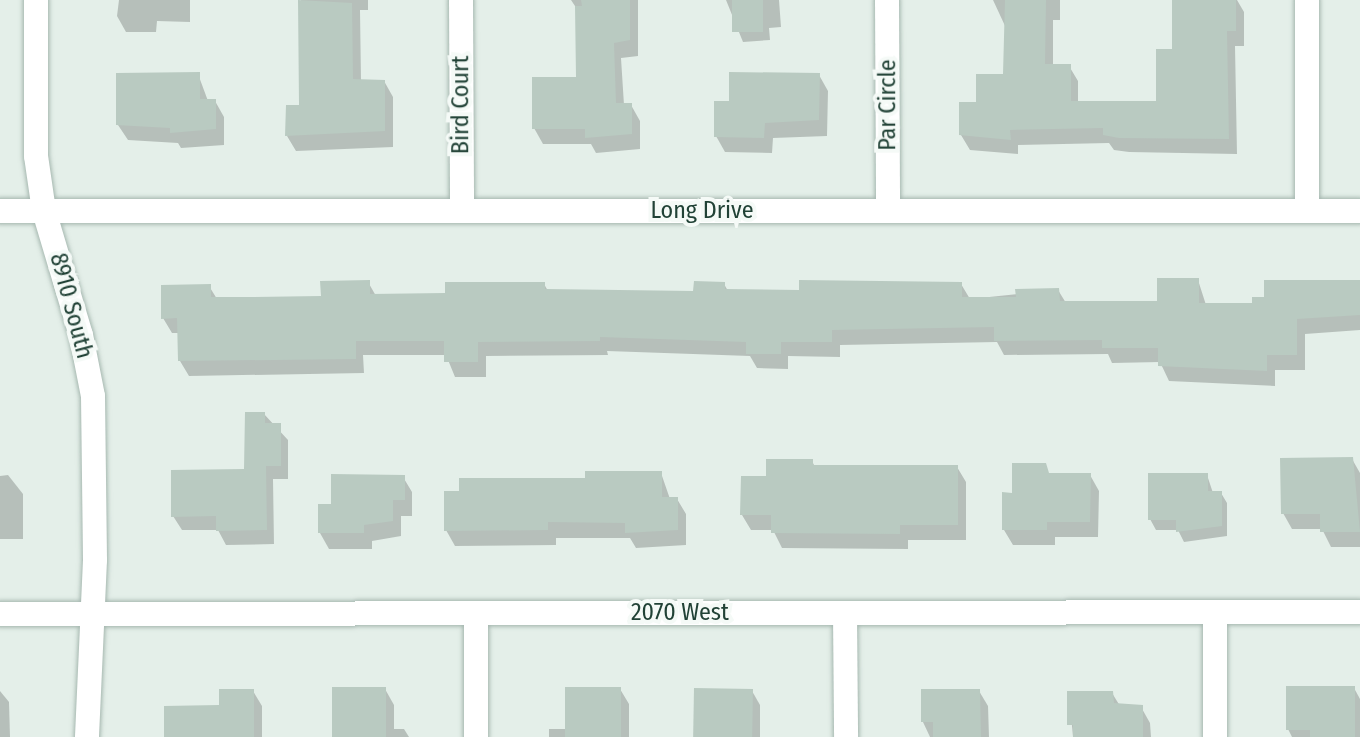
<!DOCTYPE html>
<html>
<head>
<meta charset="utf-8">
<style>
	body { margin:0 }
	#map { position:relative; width:1360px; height:737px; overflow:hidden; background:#e4efe9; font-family:"Fira Sans Condensed",sans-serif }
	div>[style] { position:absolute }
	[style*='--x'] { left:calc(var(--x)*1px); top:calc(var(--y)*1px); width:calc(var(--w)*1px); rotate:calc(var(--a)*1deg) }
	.shadow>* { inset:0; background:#0003 }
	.building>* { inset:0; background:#b9cac1; transform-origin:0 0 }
	.roads { filter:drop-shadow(0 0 2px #a6b8b0) drop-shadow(0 0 2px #a6b8b0) }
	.street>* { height:24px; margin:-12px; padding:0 12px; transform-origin:12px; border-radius:12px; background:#fff }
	span { translate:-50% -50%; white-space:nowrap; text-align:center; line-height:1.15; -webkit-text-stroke:8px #f5faf7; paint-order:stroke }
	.street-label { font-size:24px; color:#214236 }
</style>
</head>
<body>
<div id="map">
	<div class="shadow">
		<div style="clip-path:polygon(119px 0,190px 0,190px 22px,157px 21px,156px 32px,126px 32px,117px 16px)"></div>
		<div style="clip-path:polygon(301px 0,368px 0,368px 10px,360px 10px,361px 81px,384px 81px,393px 97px,393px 147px,296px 151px,287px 136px,301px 107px)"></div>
		<div style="clip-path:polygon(571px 0,638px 0,638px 56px,621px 58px,624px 105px,631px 105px,640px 121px,640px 149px,596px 153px,591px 144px,543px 144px,534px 128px,578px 79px,577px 9px)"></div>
		<div style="clip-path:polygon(726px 0,779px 0,781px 27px,769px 28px,770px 40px,743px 42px)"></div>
		<div style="clip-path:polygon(993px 0,1060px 0,1060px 20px,1053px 20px,1053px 66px,1069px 66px,1078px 81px,1078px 103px,1158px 103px,1174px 51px,1174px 0,1237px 0,1244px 12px,1244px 46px,1235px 46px,1237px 154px,1129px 152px,1114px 150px,1109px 143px,1018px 145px,1018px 154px,970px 150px,961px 135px,978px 104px,1005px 76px,1006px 28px)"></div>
		<div style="clip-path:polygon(198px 74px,208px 101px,215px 101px,224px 117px,224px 145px,181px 148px,178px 143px,128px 140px,118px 125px)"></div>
		<div style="clip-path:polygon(819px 75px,828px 91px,827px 136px,773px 138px,772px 153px,725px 152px,716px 136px,731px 103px)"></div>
		<div style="clip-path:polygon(1198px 280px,1206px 305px,1254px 305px,1360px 280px,1360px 330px,1305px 334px,1305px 370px,1275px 370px,1275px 386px,1169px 381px,1160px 362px,1112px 363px,1108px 354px,1004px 355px,997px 342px,840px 345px,840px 357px,788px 356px,788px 369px,757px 368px,750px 356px,607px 351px,608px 355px,486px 356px,486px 377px,455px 377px,446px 355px,363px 355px,364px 373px,189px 376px,180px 361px,180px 333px,172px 333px,163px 318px,209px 286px,217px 299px,323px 298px,368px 282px,376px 296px,447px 295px,544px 284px,548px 291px,695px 293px,724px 284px,728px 291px,801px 292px,961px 284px,970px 299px,1058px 290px,1066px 303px,1159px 303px)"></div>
		<div style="clip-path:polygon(264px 414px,288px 440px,288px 479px,273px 479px,274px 544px,226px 545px,218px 530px,182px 530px,173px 516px,246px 471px)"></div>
		<div style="clip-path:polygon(1352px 459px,1360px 473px,1360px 547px,1331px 547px,1322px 529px,1292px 529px,1283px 513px)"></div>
		<div style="clip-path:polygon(812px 461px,815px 467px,957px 467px,966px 482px,966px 540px,908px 540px,908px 549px,782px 548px,773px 530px,751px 530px,742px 515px)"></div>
		<div style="clip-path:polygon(661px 473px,670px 499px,677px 499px,686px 514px,686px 545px,636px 548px,630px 538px,556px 538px,556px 545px,455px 546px,446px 530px,587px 480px)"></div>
		<div style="clip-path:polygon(8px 475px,23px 494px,23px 539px,0 539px,0 476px)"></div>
		<div style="clip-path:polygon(1050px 475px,1090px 475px,1099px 491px,1098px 537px,1055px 537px,1055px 545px,1013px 545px,1004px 530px,1014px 495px)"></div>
		<div style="clip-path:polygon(1207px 475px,1213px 493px,1221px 493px,1227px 503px,1227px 536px,1184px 542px,1178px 530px,1156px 530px,1150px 519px)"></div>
		<div style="clip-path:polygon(403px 477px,412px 492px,412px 516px,401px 516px,401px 536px,372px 541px,372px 549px,329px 549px,320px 533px)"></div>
		<div style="clip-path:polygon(1354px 688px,1360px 699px,1360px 737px,1292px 737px,1288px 729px)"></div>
		<div style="clip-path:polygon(385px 689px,394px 705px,394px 729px,404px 729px,409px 737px,334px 737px)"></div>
		<div style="clip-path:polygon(620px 689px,629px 704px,629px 737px,549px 737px,549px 729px,568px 729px)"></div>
		<div style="clip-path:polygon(696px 690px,752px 691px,760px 705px,760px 737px,695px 737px)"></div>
		<div style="clip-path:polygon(0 691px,9px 702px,10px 737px,0 737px)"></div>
		<div style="clip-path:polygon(253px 691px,262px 706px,262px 737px,166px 737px)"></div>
		<div style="clip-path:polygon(979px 691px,988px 706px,989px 737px,930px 737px,923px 722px)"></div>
		<div style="clip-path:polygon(1069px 693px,1112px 693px,1120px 706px,1141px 707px,1150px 723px,1151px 737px,1073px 737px)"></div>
	</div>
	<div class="building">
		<div style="clip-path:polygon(298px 0,352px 3px,353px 79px,385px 80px,385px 131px,285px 136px,286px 105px,299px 105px)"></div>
		<div style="clip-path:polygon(581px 0,630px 0,630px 40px,614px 43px,616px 103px,632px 103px,632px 134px,585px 138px,585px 129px,532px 129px,532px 77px,576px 77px,575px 6px,582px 6px)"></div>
		<div style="left:732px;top:0;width:31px;height:32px"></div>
		<div style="clip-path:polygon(1005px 0,1046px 0,1045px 64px,1071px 64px,1071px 101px,1156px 101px,1156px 49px,1172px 49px,1172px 0,1236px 0,1236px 31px,1227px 31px,1229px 139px,1119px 138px,1103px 135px,1103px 128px,1010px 130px,1011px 140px,959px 135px,959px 102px,976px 102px,976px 74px,1003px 74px)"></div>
		<div style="clip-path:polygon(200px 72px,200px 99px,216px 99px,216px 129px,170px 133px,170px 128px,116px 125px,116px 73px)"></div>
		<div style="clip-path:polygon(729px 72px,820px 73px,819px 120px,765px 123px,764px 138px,714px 137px,714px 101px,729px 101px)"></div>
		<div style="clip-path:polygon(1157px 278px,1199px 278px,1199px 303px,1252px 303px,1252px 297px,1264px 297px,1264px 280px,1360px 280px,1360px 315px,1297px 319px,1297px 355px,1267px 355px,1267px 371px,1158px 366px,1158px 348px,1102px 348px,1102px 340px,994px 341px,994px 327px,832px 330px,832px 342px,781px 342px,781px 354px,746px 354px,746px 342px,600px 337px,600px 341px,478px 342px,478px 362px,444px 362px,444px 341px,356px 341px,356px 359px,178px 361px,177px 318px,161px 319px,161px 285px,211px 284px,211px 297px,250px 297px,321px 296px,320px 281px,370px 280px,370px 294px,445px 293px,445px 282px,545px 282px,545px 289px,693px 291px,694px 281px,725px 282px,725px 289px,799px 290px,799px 280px,962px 282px,962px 297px,1016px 297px,1015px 289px,1059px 288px,1060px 301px,1157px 301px)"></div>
		<div style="clip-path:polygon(245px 412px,265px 412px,265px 423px,281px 423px,281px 466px,266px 466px,267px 530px,216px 531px,216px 516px,171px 517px,171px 470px,244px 469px)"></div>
		<div style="clip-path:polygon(1353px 457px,1360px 532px,1320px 532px,1320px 514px,1281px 514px,1280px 458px)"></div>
		<div style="clip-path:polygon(766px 459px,813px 459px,813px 465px,958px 465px,958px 525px,900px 525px,900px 534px,771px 533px,771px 515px,740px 515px,741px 476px,766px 476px)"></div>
		<div style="clip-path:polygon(1012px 463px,1046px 463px,1049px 473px,1091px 473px,1090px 522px,1047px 522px,1047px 530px,1002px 530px,1002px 492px,1012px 493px)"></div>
		<div style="clip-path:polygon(585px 471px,662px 471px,662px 497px,678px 497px,678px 530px,625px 533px,625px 523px,548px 522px,548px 530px,444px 531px,444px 491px,459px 491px,459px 478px,585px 478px)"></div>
		<div style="clip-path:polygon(1148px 473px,1208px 473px,1208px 491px,1222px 491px,1222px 526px,1176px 532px,1176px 520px,1148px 520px)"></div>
		<div style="clip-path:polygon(331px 474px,405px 475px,405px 500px,393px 500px,393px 521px,364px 525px,364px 533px,318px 533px,318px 504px,331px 504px)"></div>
		<div style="clip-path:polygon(1286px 686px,1355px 686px,1355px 737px,1310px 737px,1310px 730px,1286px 730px)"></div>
		<div style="left:332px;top:687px;width:54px;height:50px"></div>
		<div style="left:565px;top:687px;width:56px;height:50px"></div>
		<div style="left:694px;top:688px;width:59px;height:49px;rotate:1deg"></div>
		<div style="clip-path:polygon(219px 689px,254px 689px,254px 737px,164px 737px,164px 706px,219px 705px)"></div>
		<div style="clip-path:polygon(921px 689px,980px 689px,981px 737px,933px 737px,933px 722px,921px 722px)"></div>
		<div style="clip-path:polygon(1067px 691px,1113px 691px,1114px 703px,1143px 705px,1143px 737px,1073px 737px,1073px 725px,1067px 725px)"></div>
	</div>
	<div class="roads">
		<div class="street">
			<div style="--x:36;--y:0;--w:156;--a:90"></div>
			<div style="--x:36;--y:156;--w:56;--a:81.7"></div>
			<div style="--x:44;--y:211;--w:129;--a:73.4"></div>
			<div style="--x:81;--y:335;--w:62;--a:78.9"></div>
			<div style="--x:93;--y:396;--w:164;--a:89.3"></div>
			<div style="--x:95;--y:560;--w:177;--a:92.6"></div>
			<div style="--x:461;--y:0;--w:211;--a:89.7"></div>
			<div style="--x:887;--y:0;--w:211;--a:89.7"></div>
			<div style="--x:1307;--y:0;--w:211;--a:90"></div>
			<div style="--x:0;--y:211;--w:1360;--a:0"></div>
			<div style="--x:1215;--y:612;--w:125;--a:90"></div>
			<div style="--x:476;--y:613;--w:124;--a:90"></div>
			<div style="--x:845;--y:613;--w:124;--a:89.5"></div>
			<div style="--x:0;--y:614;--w:1360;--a:-0.08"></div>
		</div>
	</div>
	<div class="street-label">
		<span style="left:461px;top:105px;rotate:-90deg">Bird Court</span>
		<span style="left:888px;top:105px;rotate:-90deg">Par Circle</span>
		<span style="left:702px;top:211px">Long Drive</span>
		<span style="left:71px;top:306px;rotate:75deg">8910 South</span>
		<span style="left:680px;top:613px">2070 West</span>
	</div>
</div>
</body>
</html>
